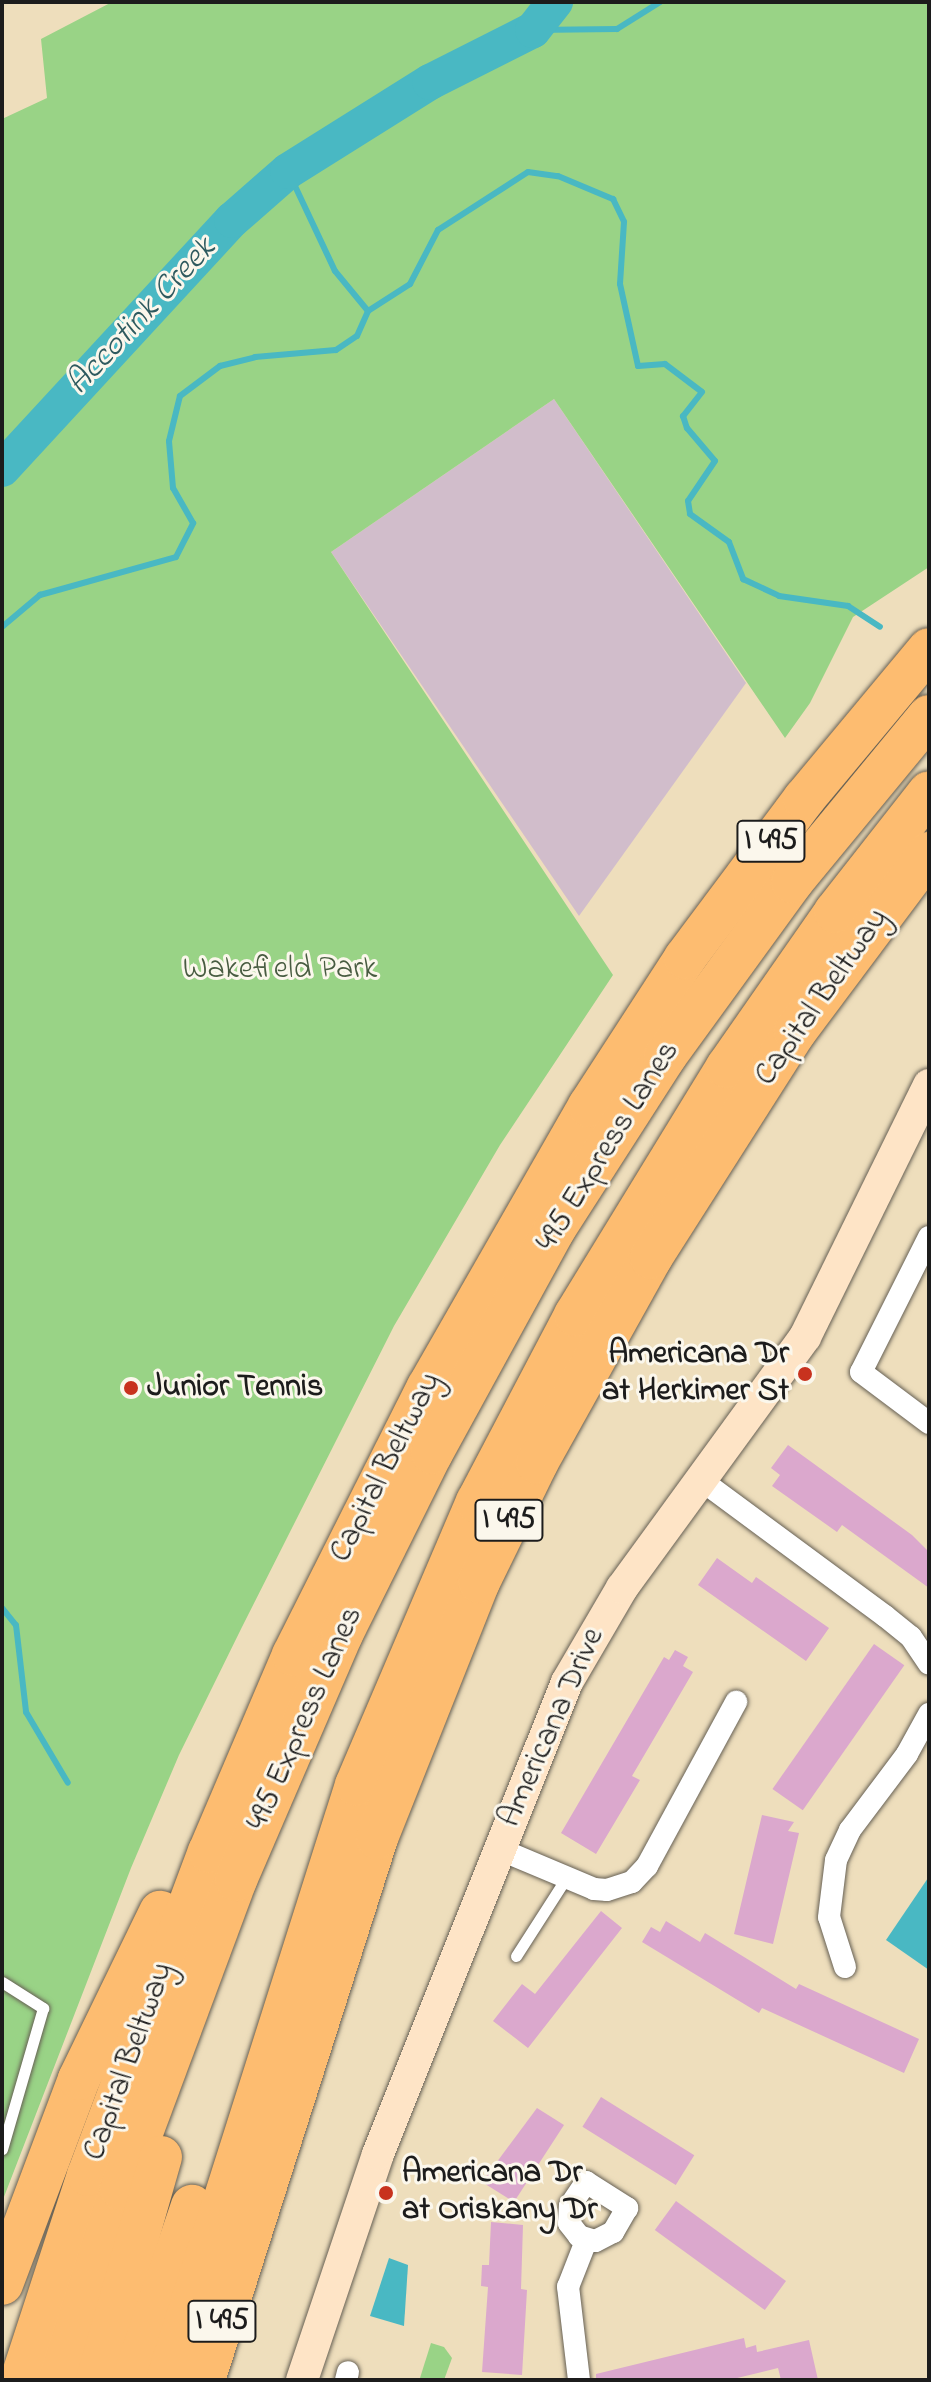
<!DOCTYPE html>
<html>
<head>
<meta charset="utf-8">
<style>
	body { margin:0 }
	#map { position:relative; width:931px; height:2382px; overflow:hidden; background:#eedebc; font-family:"Indie Flower",sans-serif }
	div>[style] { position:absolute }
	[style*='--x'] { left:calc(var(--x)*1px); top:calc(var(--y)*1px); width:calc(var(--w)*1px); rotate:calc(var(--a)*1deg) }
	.industrial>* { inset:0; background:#d1bdcb }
	.green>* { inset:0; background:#99d386 }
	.water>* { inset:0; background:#49b8c3 }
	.stream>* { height:6px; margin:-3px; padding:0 3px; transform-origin:3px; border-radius:3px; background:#49b8c3 }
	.river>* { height:36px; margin:-18px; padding:0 18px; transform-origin:18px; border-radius:18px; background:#49b8c3 }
	.building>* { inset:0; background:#dba8cd; transform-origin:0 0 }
	.roads { filter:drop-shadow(0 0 2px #666054) drop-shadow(0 0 2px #666054) }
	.lane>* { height:11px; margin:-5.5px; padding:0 5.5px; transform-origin:5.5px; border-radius:5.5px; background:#fff }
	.street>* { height:22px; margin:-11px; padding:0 11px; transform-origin:11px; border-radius:11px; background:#fff }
	.secondary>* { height:32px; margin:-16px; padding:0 16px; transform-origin:16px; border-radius:16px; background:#fee4c6 }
	.highway>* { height:42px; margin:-21px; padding:0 21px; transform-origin:21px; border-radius:21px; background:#fdbc70 }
	.dots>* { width:22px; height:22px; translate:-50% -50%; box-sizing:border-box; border:4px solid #fbf7ec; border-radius:50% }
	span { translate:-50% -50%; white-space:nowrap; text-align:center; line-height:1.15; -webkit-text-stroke:6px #fbf7ec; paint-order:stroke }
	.shield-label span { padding:2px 6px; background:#fbf7ec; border:2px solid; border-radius:6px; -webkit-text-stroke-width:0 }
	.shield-label { font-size:30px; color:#1c1c1c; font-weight:700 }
	.park-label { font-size:32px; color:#485c41 }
	.street-label { font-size:32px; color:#1c1c1c }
	.poi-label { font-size:32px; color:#1c1c1c; font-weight:700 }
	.right { translate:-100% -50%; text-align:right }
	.left { translate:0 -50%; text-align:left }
	.water-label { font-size:34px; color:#2e5a5f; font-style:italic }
	.frame { position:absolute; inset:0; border:4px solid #1c1c1c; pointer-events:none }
</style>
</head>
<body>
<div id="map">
	<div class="industrial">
		<div style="clip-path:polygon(554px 399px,746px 683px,579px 916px,331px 552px)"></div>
	</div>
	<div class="green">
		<div style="clip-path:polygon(112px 2px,929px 2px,929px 567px,853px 617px,810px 703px,785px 738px,554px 399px,331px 552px,613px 975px,500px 1145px,394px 1326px,242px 1627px,179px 1755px,131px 1868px,2px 2202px,2px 119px,47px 98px,41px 39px)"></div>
		<div style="clip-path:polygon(431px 2343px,444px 2347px,452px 2358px,444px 2380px,420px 2378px)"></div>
	</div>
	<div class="water">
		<div style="clip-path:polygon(928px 1878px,929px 1878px,929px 1970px,886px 1940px)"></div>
		<div style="clip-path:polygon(389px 2258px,408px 2265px,404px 2326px,370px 2316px)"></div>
	</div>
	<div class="stream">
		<div style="--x:533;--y:30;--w:84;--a:-0.7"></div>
		<div style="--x:617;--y:29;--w:51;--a:-32.1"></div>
		<div style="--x:368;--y:311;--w:50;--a:-32.7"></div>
		<div style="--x:410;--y:284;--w:61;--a:-62.6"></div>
		<div style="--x:438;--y:230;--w:107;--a:-32.8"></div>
		<div style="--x:528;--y:172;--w:30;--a:8"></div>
		<div style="--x:558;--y:176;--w:60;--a:22.7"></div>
		<div style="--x:613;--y:199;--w:25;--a:64"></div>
		<div style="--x:624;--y:222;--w:62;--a:93.7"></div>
		<div style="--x:620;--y:284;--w:84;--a:77.6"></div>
		<div style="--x:638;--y:366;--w:27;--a:-4"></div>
		<div style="--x:665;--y:364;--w:46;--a:37.1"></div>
		<div style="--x:702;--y:392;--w:31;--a:128"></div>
		<div style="--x:683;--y:416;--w:13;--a:72"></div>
		<div style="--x:687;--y:428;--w:43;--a:49.7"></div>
		<div style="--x:715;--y:461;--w:48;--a:124"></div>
		<div style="--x:688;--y:501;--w:13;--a:81"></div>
		<div style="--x:690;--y:514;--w:48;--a:35.7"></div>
		<div style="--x:729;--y:542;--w:40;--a:69"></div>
		<div style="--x:743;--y:579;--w:40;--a:25"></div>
		<div style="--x:779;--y:596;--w:70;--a:8.2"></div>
		<div style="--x:848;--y:606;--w:38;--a:33"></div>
		<div style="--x:2;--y:627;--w:50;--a:-40.1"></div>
		<div style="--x:40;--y:595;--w:141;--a:-15.6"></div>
		<div style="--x:176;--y:557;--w:38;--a:-63"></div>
		<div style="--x:193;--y:523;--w:40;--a:-119.7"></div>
		<div style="--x:173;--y:488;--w:47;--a:-94.9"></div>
		<div style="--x:169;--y:441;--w:46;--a:-76.3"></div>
		<div style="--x:180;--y:396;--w:50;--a:-36.9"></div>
		<div style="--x:220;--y:366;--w:36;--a:-14"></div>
		<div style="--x:255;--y:357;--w:81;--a:-4.9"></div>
		<div style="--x:336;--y:350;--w:25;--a:-34"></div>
		<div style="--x:357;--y:336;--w:27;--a:-66"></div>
		<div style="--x:368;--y:311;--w:52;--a:-129.5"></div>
		<div style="--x:335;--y:271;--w:110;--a:-115.2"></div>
		<div style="--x:2;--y:1608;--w:22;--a:51"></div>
		<div style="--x:16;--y:1625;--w:88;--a:83.4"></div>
		<div style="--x:26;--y:1712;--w:82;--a:59.4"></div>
	</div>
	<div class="river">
		<div style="--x:2;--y:469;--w:339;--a:-47.3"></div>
		<div style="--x:232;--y:220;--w:74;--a:-41.2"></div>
		<div style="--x:288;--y:171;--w:168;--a:-32.1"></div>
		<div style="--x:430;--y:82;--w:115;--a:-26.8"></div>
		<div style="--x:533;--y:30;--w:36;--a:-52"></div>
	</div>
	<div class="building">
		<div style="clip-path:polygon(788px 1445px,912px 1535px,929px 1552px,929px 1588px,842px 1525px,837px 1532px,772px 1486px,780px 1475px,771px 1468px)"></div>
		<div style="clip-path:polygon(717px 1558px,752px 1583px,756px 1577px,829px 1628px,806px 1661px,698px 1585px)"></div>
		<div style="left:874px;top:1644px;width:37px;height:177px;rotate:35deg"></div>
		<div style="clip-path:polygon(675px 1650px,688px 1657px,683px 1666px,693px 1672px,632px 1776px,640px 1780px,596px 1854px,561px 1833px,664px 1657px,669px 1660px)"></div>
		<div style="clip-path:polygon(762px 1815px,794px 1822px,788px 1831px,799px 1833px,773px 1944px,734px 1934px)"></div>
		<div style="clip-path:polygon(601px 1911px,622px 1928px,528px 2048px,493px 2021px,522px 1984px,535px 1994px)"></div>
		<div style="clip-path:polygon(666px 1921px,700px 1942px,705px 1933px,796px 1989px,799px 1984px,919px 2039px,904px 2073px,762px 2008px,759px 2013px,642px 1942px,651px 1927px,660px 1932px)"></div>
		<div style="left:601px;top:2097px;width:110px;height:35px;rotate:32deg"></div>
		<div style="clip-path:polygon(537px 2108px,564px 2125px,514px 2202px,482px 2182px)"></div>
		<div style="left:676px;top:2201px;width:136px;height:36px;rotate:36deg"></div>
		<div style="clip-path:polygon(491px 2222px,523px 2225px,521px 2289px,527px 2290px,522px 2375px,482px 2372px,488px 2287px,481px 2286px,482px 2265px,489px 2265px)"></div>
		<div style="clip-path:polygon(744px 2338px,746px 2348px,756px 2345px,757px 2352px,809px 2340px,818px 2380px,781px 2380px,778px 2368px,729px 2380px,596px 2380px,596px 2374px)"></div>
	</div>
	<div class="roads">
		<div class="lane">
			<div style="--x:516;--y:1956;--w:93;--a:-57.3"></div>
			<div style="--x:2;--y:1982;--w:49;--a:32.4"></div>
			<div style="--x:43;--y:2008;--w:147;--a:106.2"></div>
		</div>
		<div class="street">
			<div style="--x:929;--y:1237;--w:151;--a:116.7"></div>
			<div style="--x:861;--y:1372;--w:85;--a:36.9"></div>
			<div style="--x:701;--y:1480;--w:229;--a:36.5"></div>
			<div style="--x:885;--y:1616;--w:33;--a:39"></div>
			<div style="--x:911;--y:1637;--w:32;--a:56"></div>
			<div style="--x:499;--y:1849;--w:103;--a:22.8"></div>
			<div style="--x:594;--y:1889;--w:13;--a:4"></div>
			<div style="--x:607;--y:1890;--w:26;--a:-18"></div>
			<div style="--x:632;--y:1882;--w:22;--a:-47"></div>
			<div style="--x:647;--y:1866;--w:187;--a:-61.5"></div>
			<div style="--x:845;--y:1967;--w:52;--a:-107.7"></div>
			<div style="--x:829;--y:1917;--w:57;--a:-83"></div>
			<div style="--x:836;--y:1860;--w:33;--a:-65"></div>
			<div style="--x:850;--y:1830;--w:95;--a:-53.1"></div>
			<div style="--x:907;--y:1754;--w:46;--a:-61.2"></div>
			<div style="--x:586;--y:2182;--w:49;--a:32.4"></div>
			<div style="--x:627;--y:2208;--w:28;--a:120"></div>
			<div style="--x:613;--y:2232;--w:20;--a:153"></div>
			<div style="--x:595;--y:2241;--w:17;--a:-163"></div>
			<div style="--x:579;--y:2236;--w:16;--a:-128"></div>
			<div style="--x:569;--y:2223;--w:17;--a:-87"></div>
			<div style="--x:570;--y:2206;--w:29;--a:-56"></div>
			<div style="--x:346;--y:2380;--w:8;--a:-76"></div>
			<div style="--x:579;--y:2380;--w:94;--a:-96.7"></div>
			<div style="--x:568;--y:2287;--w:49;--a:-68.6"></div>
		</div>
		<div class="secondary">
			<div style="--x:302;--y:2380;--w:238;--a:-71.4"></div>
			<div style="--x:378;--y:2154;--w:508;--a:-68.18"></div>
			<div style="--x:567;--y:1682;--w:109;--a:-59.7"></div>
			<div style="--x:622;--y:1588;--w:311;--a:-53.9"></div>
			<div style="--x:805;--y:1337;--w:281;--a:-63.8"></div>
		</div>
		<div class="highway">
			<div style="--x:2;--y:2284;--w:219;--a:-69.4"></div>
			<div style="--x:79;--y:2079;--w:186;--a:-64.1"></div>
			<div style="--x:21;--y:2380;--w:216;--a:-71.9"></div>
			<div style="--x:88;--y:2175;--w:345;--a:-69.5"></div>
			<div style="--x:209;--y:1852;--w:214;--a:-66.9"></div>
			<div style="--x:293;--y:1655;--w:300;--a:-63.3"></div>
			<div style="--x:428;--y:1387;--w:324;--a:-60.2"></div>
			<div style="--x:589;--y:1106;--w:176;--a:-57"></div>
			<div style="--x:685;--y:958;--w:199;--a:-53.2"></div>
			<div style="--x:804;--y:799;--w:195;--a:-50.2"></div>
			<div style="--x:60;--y:2380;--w:201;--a:-72.3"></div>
			<div style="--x:121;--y:2189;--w:330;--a:-69.6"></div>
			<div style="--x:236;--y:1880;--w:268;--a:-66.7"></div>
			<div style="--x:342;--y:1634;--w:202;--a:-63.6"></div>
			<div style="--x:432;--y:1453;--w:254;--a:-61.3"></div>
			<div style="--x:554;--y:1230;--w:206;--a:-57.3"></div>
			<div style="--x:665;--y:1057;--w:216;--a:-54"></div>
			<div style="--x:792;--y:882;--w:215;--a:-50.5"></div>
			<div style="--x:97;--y:2380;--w:232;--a:-74"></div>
			<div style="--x:133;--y:2380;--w:184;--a:-71.3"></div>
			<div style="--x:167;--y:2380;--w:624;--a:-72.38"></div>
			<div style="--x:356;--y:1785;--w:308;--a:-66.9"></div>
			<div style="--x:477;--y:1502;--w:211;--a:-62.3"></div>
			<div style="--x:575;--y:1315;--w:291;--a:-58.5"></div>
			<div style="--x:727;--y:1067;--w:189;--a:-55.1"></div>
			<div style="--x:835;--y:912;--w:152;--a:-51.9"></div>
			<div style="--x:204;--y:2380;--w:569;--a:-72.3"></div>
			<div style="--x:377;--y:1838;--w:276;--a:-68.3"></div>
			<div style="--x:479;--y:1582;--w:132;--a:-64"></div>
			<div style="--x:537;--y:1463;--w:235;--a:-60.9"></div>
			<div style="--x:651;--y:1258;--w:268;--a:-57.5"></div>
			<div style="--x:795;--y:1032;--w:224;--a:-53.2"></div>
		</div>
	</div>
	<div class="dots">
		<div style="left:805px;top:1374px;background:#c8321e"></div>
		<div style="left:131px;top:1388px;background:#c8321e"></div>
		<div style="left:386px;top:2193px;background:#c8321e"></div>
	</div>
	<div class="shield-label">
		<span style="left:771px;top:841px">I 495</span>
		<span style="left:509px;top:1520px">I 495</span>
		<span style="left:222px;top:2321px">I 495</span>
	</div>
	<div class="park-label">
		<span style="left:280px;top:970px">Wakefield Park</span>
	</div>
	<div class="street-label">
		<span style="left:823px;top:998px;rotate:-55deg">Capital Beltway</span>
		<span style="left:609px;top:1147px;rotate:-58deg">495 Express Lanes</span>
		<span style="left:387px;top:1468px;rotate:-63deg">Capital Beltway</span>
		<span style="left:306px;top:1719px;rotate:-66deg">495 Express Lanes</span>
		<span style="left:553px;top:1728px;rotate:-66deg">Americana Drive</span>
		<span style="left:130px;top:2062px;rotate:-70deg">Capital Beltway</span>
	</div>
	<div class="poi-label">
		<span class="right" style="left:789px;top:1374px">Americana Dr<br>at Herkimer St</span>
		<span class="left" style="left:147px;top:1388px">Junior Tennis</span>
		<span class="left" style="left:402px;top:2193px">Americana Dr<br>at Oriskany Dr</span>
	</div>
	<div class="water-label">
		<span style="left:142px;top:317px;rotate:-47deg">Accotink Creek</span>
	</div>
	<div class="frame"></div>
</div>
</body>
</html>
